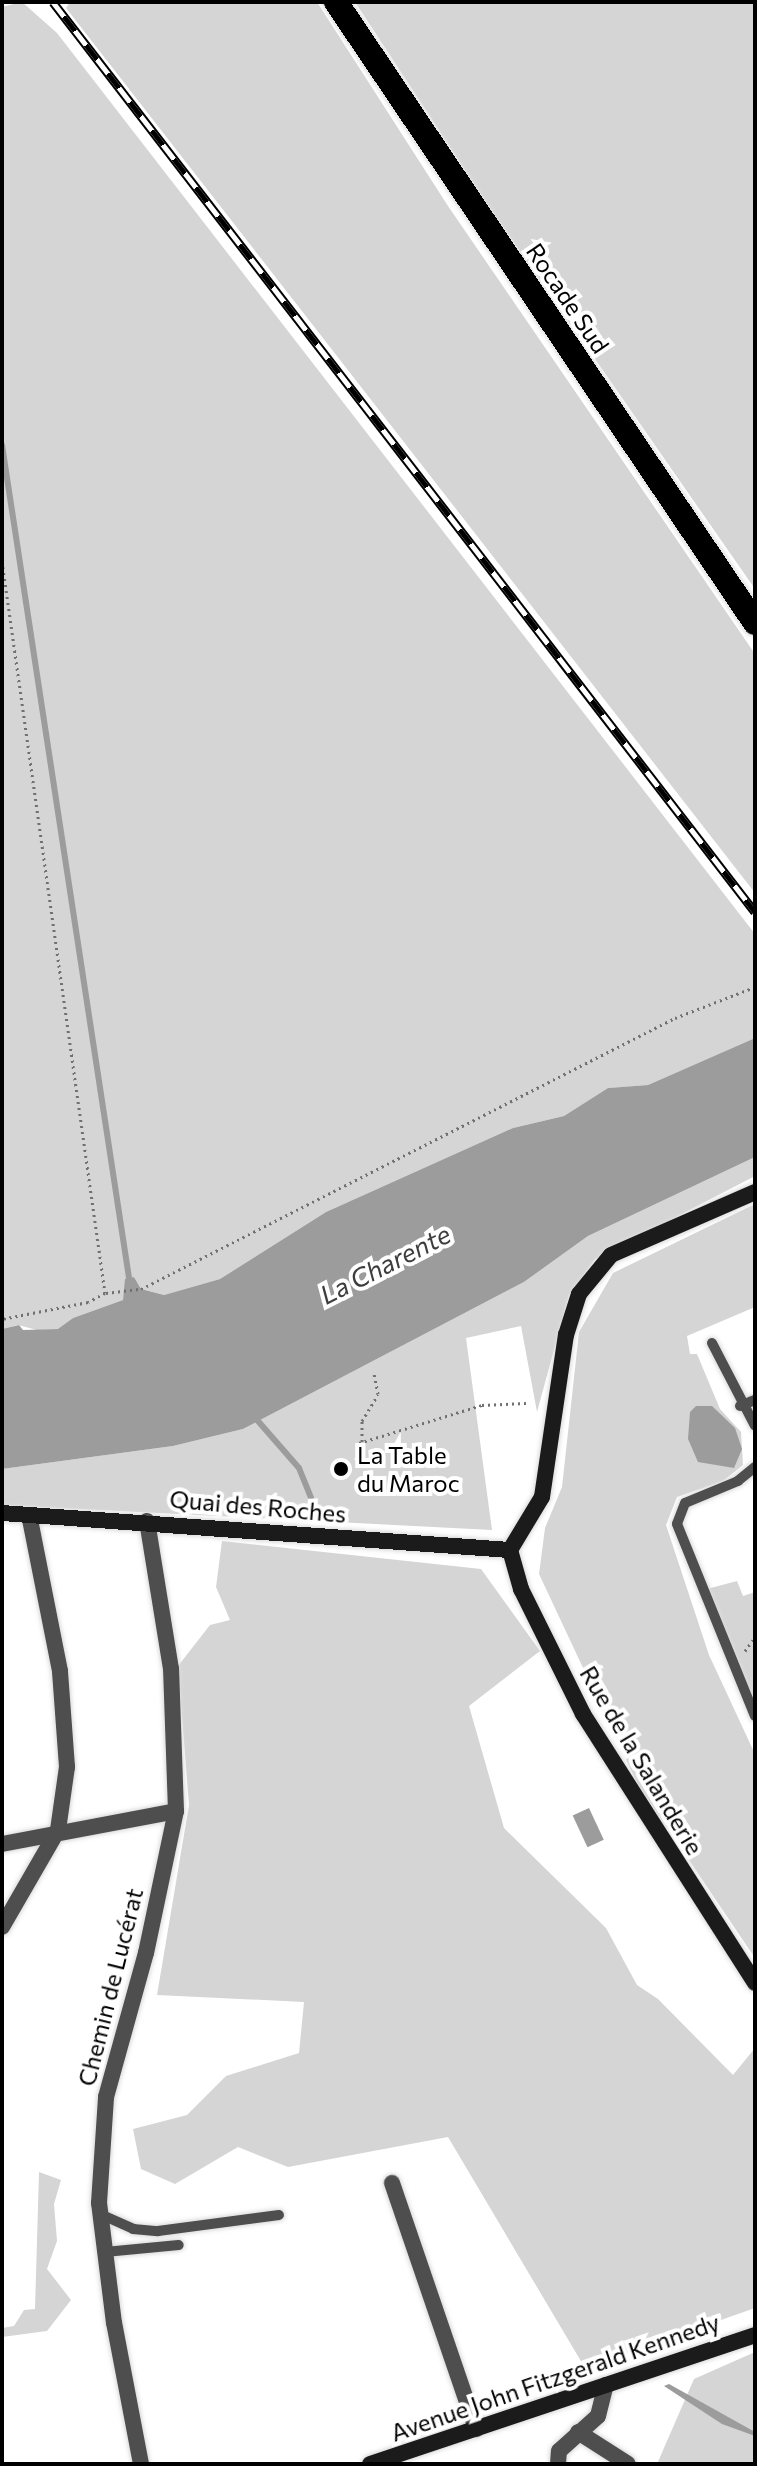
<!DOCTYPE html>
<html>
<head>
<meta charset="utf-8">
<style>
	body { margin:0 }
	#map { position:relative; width:757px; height:2466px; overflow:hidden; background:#fff; font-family:Commissioner,sans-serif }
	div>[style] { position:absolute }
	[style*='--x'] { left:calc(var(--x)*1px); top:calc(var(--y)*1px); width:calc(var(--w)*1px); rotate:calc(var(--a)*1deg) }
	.green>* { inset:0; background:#d5d5d5 }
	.water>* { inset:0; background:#9c9c9c; transform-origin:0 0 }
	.stream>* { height:6px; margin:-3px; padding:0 3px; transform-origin:3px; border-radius:3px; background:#9c9c9c }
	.path>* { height:3px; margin-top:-1.5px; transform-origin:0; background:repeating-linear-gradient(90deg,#707070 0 2px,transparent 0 6px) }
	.roads { filter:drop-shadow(0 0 2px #dbdbdb) drop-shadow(0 0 2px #dbdbdb) }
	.lane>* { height:10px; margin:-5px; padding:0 5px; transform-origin:5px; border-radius:5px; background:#4e4e4e }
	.street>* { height:16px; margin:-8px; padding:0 8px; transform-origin:8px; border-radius:8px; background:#4e4e4e }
	.secondary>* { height:16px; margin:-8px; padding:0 8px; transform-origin:8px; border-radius:8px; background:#1b1b1b }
	.highway>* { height:24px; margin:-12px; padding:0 12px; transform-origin:12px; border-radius:12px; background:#000 }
	.rail>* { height:9px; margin-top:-4.5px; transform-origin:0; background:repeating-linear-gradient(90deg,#fff 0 18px,#000 0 36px); box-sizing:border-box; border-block:2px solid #000 }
	.dots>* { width:22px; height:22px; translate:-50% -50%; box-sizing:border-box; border:4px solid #fff; border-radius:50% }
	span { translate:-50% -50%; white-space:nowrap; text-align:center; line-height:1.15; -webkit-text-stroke:8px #fff; paint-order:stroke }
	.street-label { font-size:24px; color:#000 }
	.poi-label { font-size:24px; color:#000 }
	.left { translate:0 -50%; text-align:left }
	.water-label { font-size:26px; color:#3d3d3d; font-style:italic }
	.frame { position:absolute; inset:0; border:4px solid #000; pointer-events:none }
</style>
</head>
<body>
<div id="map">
	<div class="green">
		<div style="clip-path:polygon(22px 2px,57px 33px,755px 934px,755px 1038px,648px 1085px,608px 1088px,564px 1116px,513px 1128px,326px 1212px,220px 1279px,164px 1295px,141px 1289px,134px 1277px,126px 1279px,123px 1300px,73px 1318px,59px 1329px,37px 1330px,18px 1325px,2px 1329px,2px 7px)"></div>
		<div style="clip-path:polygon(70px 2px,317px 2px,448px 206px,755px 654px,755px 893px,66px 8px)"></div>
		<div style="clip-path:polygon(355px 2px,755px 2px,755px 589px,490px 208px)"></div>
		<div style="clip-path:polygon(755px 1157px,755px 1176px,595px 1259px,569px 1295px,537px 1412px,521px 1326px,466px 1338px,492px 1530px,2px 1505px,2px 1469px,173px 1446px,243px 1429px,524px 1282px,588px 1236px)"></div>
		<div style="clip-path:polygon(755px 1204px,755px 1307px,687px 1336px,690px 1354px,697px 1354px,720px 1409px,741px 1432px,743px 1465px,723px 1481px,677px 1497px,666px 1525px,709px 1655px,755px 1754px,755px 1958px,637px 1783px,539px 1574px,545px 1528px,562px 1487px,579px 1332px,613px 1273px)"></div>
		<div style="clip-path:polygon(222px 1541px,481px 1569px,540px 1651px,469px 1706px,504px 1828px,606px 1928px,637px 1985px,658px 1999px,733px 2075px,755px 2048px,755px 2308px,585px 2368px,448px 2137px,288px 2167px,238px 2147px,175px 2184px,141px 2169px,133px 2129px,187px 2115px,226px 2076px,299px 2053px,304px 2002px,157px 1995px,189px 1805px,178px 1666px,210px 1625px,230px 1620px,216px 1587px)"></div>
		<div style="clip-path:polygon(737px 1581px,743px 1596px,755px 1592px,755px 1704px,707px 1589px)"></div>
		<div style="clip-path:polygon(39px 2172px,61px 2180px,54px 2204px,57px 2241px,47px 2269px,71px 2300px,47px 2331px,2px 2337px,2px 2328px,14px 2326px,24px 2310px,35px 2309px)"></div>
		<div style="clip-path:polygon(755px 2352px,755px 2464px,657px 2464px,694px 2379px)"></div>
	</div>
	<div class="water">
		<div style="clip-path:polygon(755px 1038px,755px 1157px,588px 1236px,524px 1282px,243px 1429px,173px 1446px,2px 1469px,2px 1329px,19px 1325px,23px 1330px,58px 1329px,73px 1318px,123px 1300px,125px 1279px,134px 1277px,141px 1289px,164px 1295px,220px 1279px,326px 1212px,513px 1128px,564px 1116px,608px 1088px,648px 1085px)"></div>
		<div style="clip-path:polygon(696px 1406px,712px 1406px,735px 1428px,742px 1449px,734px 1468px,698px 1462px,688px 1439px,690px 1412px)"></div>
		<div style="left:589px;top:1808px;width:35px;height:18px;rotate:65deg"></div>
		<div style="clip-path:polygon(669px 2384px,755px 2432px,755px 2436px,722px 2424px,664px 2386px)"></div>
	</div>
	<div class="stream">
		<div style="--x:2;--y:445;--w:849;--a:81.33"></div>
		<div style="--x:258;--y:1421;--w:62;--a:48.9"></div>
		<div style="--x:299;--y:1468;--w:32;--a:68"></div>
	</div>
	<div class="path">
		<div style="--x:2;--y:561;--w:739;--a:81.99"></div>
		<div style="--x:105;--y:1293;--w:19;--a:152"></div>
		<div style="--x:88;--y:1302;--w:88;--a:168.8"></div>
		<div style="--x:106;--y:1293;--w:35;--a:-7"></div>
		<div style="--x:141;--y:1289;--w:599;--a:-26.91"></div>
		<div style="--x:675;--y:1018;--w:86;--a:-21.2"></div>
		<div style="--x:362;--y:1442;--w:21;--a:-90"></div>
		<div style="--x:362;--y:1421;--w:31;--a:-59"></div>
		<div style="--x:378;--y:1394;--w:20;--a:-101"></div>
		<div style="--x:359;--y:1443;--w:129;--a:-17.2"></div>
		<div style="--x:482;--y:1405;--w:44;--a:-2.6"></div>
		<div style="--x:745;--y:1651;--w:17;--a:-54"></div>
	</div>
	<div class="roads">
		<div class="lane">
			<div style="--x:712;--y:1343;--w:93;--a:62.6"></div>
			<div style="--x:740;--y:1406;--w:16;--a:-22"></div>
			<div style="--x:755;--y:1467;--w:22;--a:141"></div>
			<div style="--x:738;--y:1481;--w:57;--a:157.5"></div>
			<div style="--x:685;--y:1503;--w:22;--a:111"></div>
			<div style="--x:677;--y:1524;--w:207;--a:67.9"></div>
			<div style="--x:100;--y:2214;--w:36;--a:24"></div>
			<div style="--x:133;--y:2229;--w:25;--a:5"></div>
			<div style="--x:158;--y:2231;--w:122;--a:-7.5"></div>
			<div style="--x:105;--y:2252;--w:74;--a:-5.4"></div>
		</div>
		<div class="street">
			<div style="--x:2;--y:1844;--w:177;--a:-10.7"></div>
			<div style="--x:2;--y:1927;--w:112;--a:-60"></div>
			<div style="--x:58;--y:1830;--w:64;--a:-81.9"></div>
			<div style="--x:67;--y:1767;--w:96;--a:-94.2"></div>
			<div style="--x:60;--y:1671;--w:159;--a:-101.2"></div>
			<div style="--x:392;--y:2183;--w:260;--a:71.1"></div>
			<div style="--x:578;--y:2432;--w:59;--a:32.6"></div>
			<div style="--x:141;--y:2464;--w:144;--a:-100.8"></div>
			<div style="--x:114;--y:2323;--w:121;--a:-97.1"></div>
			<div style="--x:99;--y:2203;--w:106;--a:-86.2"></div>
			<div style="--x:106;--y:2097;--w:149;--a:-74.5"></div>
			<div style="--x:146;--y:1953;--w:145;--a:-78.1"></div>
			<div style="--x:176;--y:1811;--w:142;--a:-92"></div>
			<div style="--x:171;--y:1669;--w:150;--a:-99.2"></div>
			<div style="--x:558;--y:2464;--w:13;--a:-86"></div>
			<div style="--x:559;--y:2451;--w:52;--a:-41.9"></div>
			<div style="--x:598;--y:2416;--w:32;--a:-76"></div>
		</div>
		<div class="secondary">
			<div style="--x:2;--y:1513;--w:509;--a:4.17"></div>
			<div style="--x:510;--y:1550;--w:41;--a:74.2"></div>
			<div style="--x:521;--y:1589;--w:140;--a:63.6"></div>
			<div style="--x:583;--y:1714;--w:319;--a:57.4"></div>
			<div style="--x:510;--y:1550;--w:62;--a:-58.9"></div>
			<div style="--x:542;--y:1497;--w:164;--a:-81.6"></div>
			<div style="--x:566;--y:1335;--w:43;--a:-72.4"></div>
			<div style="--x:579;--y:1294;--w:50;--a:-50.6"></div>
			<div style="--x:611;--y:1255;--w:157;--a:-23.6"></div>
			<div style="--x:370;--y:2464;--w:406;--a:-18.5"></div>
		</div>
		<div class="highway">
			<div style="--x:336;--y:2;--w:749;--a:55.99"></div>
		</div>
	</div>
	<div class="rail">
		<div style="--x:53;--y:2;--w:1149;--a:52.35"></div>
	</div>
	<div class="dots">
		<div style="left:341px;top:1469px;background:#000"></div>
	</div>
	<div class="street-label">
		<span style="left:568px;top:298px;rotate:56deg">Rocade Sud</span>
		<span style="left:258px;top:1506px;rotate:5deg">Quai des Roches</span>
		<span style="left:642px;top:1760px;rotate:59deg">Rue de la Salanderie</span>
		<span style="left:110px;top:1987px;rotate:-76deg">Chemin de Lucérat</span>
		<span style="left:555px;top:2377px;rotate:-19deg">Avenue John Fitzgerald Kennedy</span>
	</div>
	<div class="poi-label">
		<span class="left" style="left:357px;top:1469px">La Table<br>du Maroc</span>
	</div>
	<div class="water-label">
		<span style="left:385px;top:1264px;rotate:-27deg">La Charente</span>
	</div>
	<div class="frame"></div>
</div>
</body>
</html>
